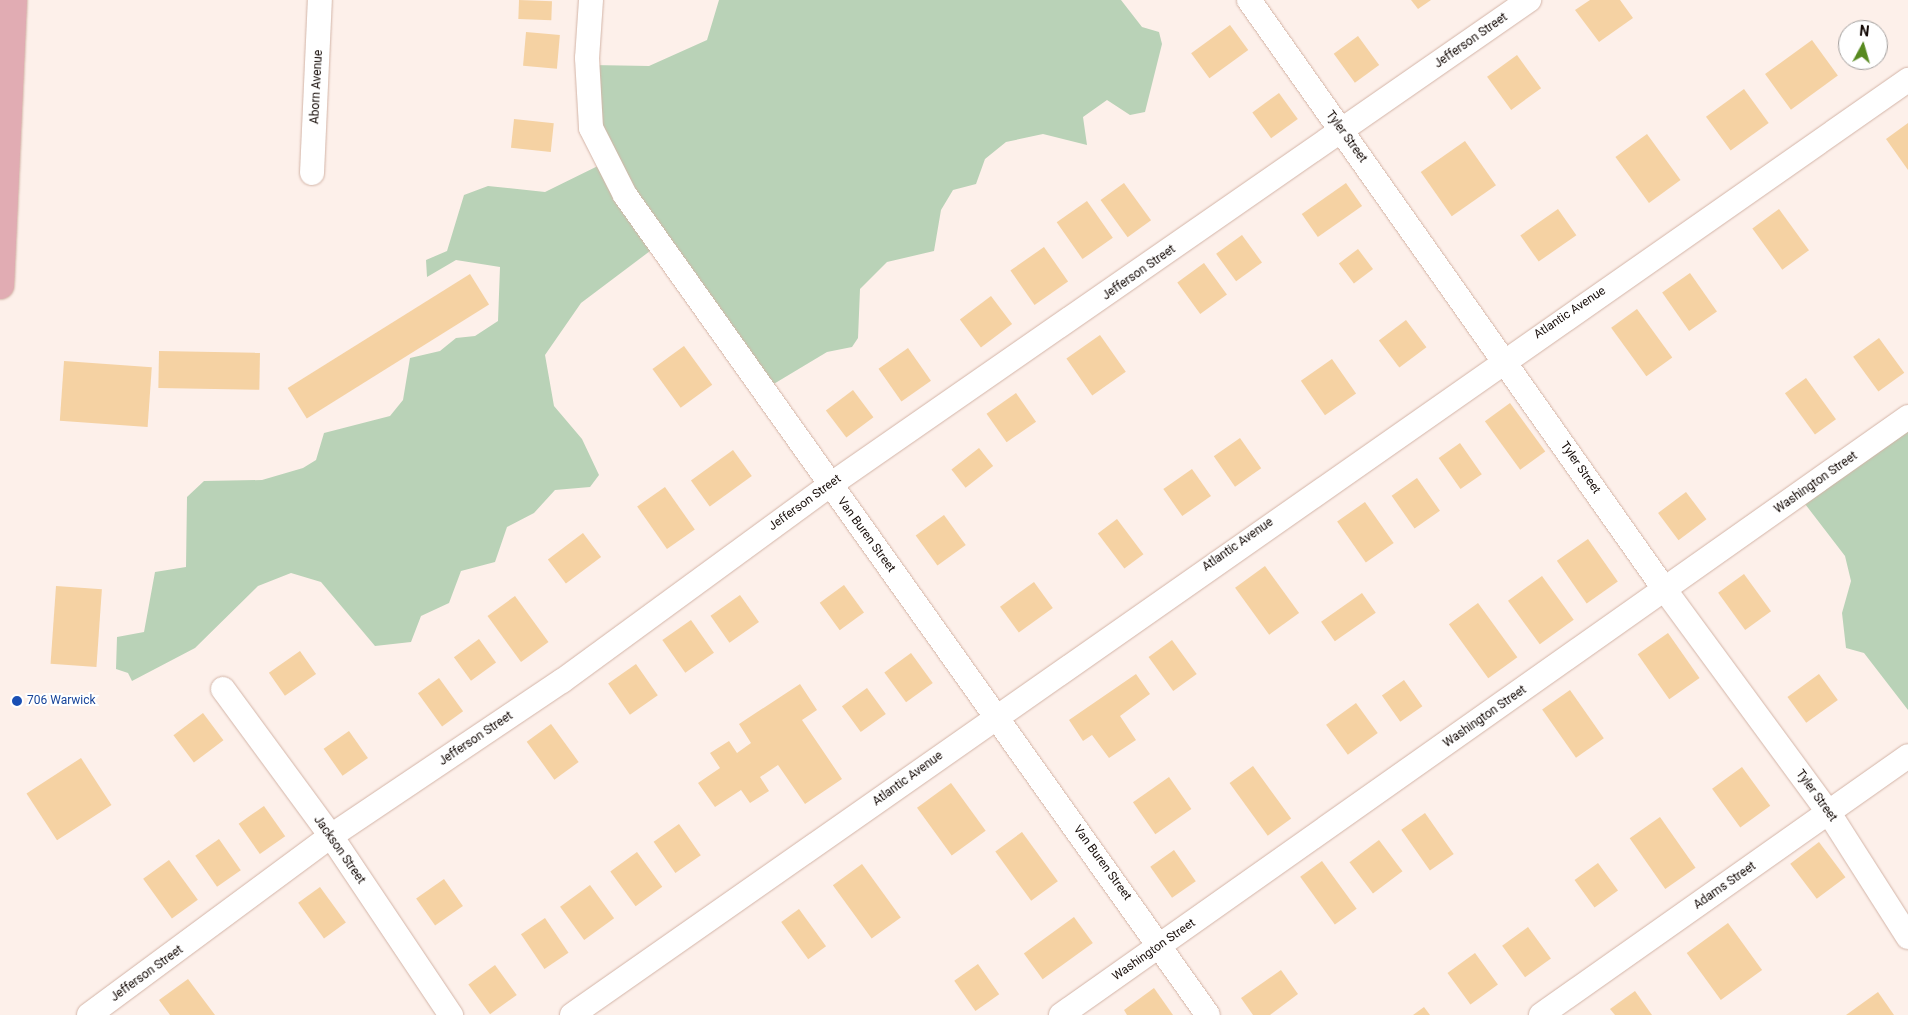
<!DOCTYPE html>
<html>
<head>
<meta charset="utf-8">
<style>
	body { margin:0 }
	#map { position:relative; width:1908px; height:1015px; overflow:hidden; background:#fdf0ea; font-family:Roboto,sans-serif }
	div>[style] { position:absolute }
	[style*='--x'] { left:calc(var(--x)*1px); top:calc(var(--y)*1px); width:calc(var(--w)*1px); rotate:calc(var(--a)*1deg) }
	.green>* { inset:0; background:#b9d2b7 }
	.building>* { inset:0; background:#f5d2a3; transform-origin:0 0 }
	.roads { filter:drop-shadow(0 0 1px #d3b4a7) drop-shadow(0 0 1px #d3b4a7) }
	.street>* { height:24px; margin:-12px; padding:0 12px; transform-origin:12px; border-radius:12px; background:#fff }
	.primary>* { height:28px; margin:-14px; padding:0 14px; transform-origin:14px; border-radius:14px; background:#e1acb3 }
	.dots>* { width:14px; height:14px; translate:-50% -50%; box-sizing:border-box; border:2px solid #fff; border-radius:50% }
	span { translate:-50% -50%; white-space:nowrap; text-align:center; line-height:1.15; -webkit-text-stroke:4px #fff; paint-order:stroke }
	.street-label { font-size:12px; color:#140a06 }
	.transit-label { font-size:12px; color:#164399 }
	.left { translate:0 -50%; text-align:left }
	.north { position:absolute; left:1838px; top:20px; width:50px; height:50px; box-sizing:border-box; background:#fff; border:1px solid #a19d9b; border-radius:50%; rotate:6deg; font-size:14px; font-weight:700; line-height:20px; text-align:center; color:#140a06 }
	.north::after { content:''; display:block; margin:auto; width:18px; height:22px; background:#57891f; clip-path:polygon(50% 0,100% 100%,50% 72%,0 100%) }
</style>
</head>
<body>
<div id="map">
	<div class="green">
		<div style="clip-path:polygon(719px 0,1121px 0,1142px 27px,1159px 32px,1162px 44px,1145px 112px,1130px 115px,1107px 100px,1083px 117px,1087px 145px,1043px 134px,1006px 142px,985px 159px,976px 184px,953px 190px,941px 210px,934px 251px,887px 262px,860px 289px,858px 338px,852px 347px,827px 352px,772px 385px,658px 245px,581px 303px,545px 355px,554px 406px,582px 439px,599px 475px,590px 487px,555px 490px,534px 513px,507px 527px,495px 562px,461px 571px,449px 603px,421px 616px,411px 642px,375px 646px,321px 582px,291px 573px,258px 586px,195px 648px,132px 681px,128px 673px,116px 669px,117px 637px,144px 632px,155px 572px,186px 567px,187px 497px,204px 481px,262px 480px,303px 468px,316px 460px,324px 433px,390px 416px,403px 400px,410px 358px,440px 351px,456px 338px,475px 336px,498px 321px,500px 267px,456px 260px,427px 277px,426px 260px,447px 251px,464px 195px,488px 186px,545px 192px,608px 161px,592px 65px,649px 66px,707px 40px)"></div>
		<div style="clip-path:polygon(1908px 417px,1908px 710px,1864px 653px,1846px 648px,1842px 613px,1851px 581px,1845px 556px,1802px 500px)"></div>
	</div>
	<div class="building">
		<div style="left:519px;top:0;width:33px;height:19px;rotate:2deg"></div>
		<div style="clip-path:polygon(1411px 0,1431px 0,1418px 9px)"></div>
		<div style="clip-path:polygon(1590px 0,1620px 0,1633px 18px,1599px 42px,1575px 10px)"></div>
		<div style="left:1230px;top:25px;width:31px;height:48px;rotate:54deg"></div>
		<div style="left:526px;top:32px;width:34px;height:34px;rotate:5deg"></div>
		<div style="left:1358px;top:36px;width:36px;height:30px;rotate:54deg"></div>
		<div style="left:1812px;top:40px;width:44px;height:58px;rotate:54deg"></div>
		<div style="left:1517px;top:55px;width:41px;height:37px;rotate:54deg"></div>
		<div style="left:1744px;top:89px;width:42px;height:47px;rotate:54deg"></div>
		<div style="left:1279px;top:93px;width:32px;height:33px;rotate:54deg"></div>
		<div style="left:514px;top:119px;width:40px;height:29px;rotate:6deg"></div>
		<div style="clip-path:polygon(1908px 123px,1908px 170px,1886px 139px)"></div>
		<div style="left:1647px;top:134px;width:57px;height:39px;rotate:54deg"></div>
		<div style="left:1465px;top:141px;width:54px;height:54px;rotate:55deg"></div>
		<div style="left:1124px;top:183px;width:46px;height:29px;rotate:54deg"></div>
		<div style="left:1346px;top:183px;width:28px;height:54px;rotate:55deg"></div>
		<div style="left:1087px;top:201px;width:45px;height:37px;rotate:55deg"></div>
		<div style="left:1558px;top:209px;width:32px;height:46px;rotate:55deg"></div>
		<div style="left:1779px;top:209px;width:51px;height:33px;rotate:54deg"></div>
		<div style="left:1242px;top:235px;width:34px;height:32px;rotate:54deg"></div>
		<div style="left:1044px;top:247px;width:42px;height:41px;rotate:55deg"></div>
		<div style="left:1358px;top:249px;width:25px;height:24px;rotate:53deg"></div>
		<div style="left:1204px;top:263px;width:39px;height:33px;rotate:54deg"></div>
		<div style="left:1690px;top:273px;width:47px;height:34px;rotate:55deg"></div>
		<div style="left:470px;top:274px;width:36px;height:215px;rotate:58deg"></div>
		<div style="left:991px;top:296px;width:35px;height:39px;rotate:53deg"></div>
		<div style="left:1637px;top:309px;width:60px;height:32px;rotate:54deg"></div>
		<div style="left:1406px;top:320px;width:34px;height:34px;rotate:53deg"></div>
		<div style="left:1100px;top:335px;width:45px;height:41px;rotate:55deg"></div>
		<div style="left:1879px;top:338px;width:43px;height:32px;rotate:54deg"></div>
		<div style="left:684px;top:346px;width:48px;height:39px;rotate:54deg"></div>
		<div style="left:908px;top:348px;width:40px;height:36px;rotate:55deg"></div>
		<div style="left:159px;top:351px;width:101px;height:37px;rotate:1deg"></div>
		<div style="left:1332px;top:359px;width:42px;height:38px;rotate:55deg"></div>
		<div style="left:64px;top:361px;width:88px;height:60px;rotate:4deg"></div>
		<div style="left:1806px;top:378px;width:51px;height:26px;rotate:54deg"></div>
		<div style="left:853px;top:390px;width:34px;height:34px;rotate:53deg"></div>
		<div style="left:1016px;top:393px;width:35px;height:36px;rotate:55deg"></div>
		<div style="left:1510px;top:403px;width:60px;height:31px;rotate:54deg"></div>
		<div style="left:1240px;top:438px;width:37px;height:32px;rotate:55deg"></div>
		<div style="left:1460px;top:443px;width:38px;height:26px;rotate:55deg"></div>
		<div style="left:979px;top:448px;width:23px;height:35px;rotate:52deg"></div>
		<div style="left:733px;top:450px;width:32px;height:52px;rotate:54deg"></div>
		<div style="left:1192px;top:469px;width:33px;height:35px;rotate:55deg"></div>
		<div style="left:1417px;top:478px;width:40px;height:31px;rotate:55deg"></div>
		<div style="left:665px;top:487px;width:52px;height:34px;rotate:55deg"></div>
		<div style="left:1686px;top:492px;width:34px;height:35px;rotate:53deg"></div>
		<div style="left:1365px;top:502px;width:50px;height:34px;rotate:55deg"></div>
		<div style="left:944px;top:515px;width:37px;height:35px;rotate:54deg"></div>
		<div style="left:1117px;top:519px;width:44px;height:24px;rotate:53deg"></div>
		<div style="left:583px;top:533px;width:30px;height:44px;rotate:53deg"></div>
		<div style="left:1588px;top:539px;width:52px;height:38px;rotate:55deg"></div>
		<div style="left:1265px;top:566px;width:58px;height:37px;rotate:54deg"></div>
		<div style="left:1744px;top:574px;width:46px;height:32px;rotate:54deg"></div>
		<div style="left:1542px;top:576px;width:54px;height:42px;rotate:54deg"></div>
		<div style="left:1034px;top:582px;width:32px;height:42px;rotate:54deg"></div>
		<div style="left:844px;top:585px;width:34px;height:30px;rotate:54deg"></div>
		<div style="left:56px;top:586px;width:46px;height:78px;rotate:4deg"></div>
		<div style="left:1362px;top:593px;width:24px;height:50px;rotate:55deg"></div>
		<div style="left:740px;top:595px;width:33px;height:36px;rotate:55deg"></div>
		<div style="left:515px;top:596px;width:57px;height:34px;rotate:54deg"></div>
		<div style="left:1478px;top:603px;width:67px;height:36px;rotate:54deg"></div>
		<div style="left:691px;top:620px;width:40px;height:35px;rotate:55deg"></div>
		<div style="left:1668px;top:633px;width:55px;height:37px;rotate:55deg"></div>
		<div style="left:479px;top:639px;width:29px;height:31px;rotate:54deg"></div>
		<div style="left:1172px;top:640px;width:42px;height:29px;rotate:54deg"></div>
		<div style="left:300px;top:651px;width:28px;height:38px;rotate:55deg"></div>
		<div style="left:911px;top:653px;width:37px;height:33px;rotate:54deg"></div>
		<div style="left:636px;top:664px;width:38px;height:34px;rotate:55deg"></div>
		<div style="clip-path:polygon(1136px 674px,1150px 694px,1120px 716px,1136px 740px,1109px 758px,1092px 735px,1083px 741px,1069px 720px)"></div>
		<div style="left:1819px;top:674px;width:32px;height:39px;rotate:54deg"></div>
		<div style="left:439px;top:678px;width:41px;height:26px;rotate:54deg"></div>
		<div style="left:1404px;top:680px;width:32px;height:27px;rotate:55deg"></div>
		<div style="clip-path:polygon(800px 684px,817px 710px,802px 720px,842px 779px,805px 804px,778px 765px,760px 777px,769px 791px,750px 803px,741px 790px,715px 807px,698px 783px,720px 768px,710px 753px,729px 741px,737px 753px,751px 743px,739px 724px)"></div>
		<div style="left:867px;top:688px;width:32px;height:31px;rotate:54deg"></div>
		<div style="left:1570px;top:690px;width:59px;height:34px;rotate:55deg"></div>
		<div style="left:1356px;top:703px;width:37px;height:37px;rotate:54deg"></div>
		<div style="left:203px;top:713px;width:34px;height:37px;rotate:53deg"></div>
		<div style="left:551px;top:724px;width:47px;height:30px;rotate:54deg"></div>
		<div style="left:349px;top:731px;width:33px;height:31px;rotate:55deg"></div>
		<div style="left:81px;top:758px;width:56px;height:65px;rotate:57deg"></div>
		<div style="left:1253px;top:766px;width:65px;height:29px;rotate:54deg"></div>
		<div style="left:1742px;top:767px;width:48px;height:37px;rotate:54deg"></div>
		<div style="left:1169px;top:777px;width:39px;height:44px;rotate:55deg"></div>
		<div style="left:951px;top:783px;width:59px;height:42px;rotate:54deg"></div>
		<div style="left:264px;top:806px;width:37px;height:31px;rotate:55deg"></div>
		<div style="left:1425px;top:813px;width:50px;height:29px;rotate:55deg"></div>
		<div style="left:1660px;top:817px;width:62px;height:37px;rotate:55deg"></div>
		<div style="left:679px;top:824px;width:38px;height:31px;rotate:55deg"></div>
		<div style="left:1022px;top:832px;width:61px;height:33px;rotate:54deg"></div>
		<div style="left:219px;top:839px;width:38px;height:29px;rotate:55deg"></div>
		<div style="left:1379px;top:840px;width:39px;height:37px;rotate:53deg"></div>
		<div style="left:1819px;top:842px;width:44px;height:36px;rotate:53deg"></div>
		<div style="left:1174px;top:850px;width:38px;height:29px;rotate:55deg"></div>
		<div style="left:637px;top:852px;width:43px;height:33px;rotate:54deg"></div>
		<div style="left:169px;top:860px;width:49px;height:32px;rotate:54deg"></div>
		<div style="left:1322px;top:861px;width:59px;height:27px;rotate:54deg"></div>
		<div style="left:1598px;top:863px;width:34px;height:29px;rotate:54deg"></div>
		<div style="left:862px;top:864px;width:66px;height:36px;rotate:54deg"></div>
		<div style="left:444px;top:879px;width:33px;height:34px;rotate:55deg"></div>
		<div style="left:590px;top:885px;width:41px;height:37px;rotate:54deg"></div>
		<div style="left:320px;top:887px;width:44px;height:27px;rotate:54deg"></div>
		<div style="left:799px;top:909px;width:46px;height:22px;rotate:54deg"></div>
		<div style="left:1074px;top:917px;width:32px;height:62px;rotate:54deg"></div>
		<div style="left:545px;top:918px;width:42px;height:29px;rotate:56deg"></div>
		<div style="left:1728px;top:923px;width:58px;height:51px;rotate:54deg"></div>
		<div style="left:1528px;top:927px;width:39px;height:32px;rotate:54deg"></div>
		<div style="left:1475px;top:953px;width:39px;height:34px;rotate:54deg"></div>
		<div style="left:978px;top:964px;width:37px;height:29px;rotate:55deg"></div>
		<div style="left:495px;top:965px;width:37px;height:33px;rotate:54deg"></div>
		<div style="clip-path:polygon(1281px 970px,1298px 994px,1270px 1015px,1253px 1015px,1241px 998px)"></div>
		<div style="clip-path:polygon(188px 979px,215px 1015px,170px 1015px,159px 1000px)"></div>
		<div style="clip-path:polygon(1154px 988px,1173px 1015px,1127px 1015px,1124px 1010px)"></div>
		<div style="clip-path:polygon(1635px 991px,1652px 1015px,1615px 1015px,1610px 1009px)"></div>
		<div style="clip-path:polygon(1878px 992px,1894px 1015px,1846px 1015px)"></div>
		<div style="clip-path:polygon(1424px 1007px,1430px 1015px,1413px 1015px)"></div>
	</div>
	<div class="roads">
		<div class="street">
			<div style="--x:591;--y:0;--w:58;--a:93.9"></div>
			<div style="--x:587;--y:58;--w:70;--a:86.7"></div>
			<div style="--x:591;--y:128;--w:75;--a:63.1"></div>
			<div style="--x:625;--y:195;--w:1006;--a:54.59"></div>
			<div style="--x:1249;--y:0;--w:722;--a:54.81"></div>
			<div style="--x:1665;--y:590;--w:277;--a:53.7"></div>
			<div style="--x:1829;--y:813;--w:147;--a:57.5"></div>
			<div style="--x:312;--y:173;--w:173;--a:-87.4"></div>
			<div style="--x:223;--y:689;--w:182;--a:53.7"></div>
			<div style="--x:331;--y:836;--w:216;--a:56.2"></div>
			<div style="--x:89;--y:1015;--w:301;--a:-36.5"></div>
			<div style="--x:331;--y:836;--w:278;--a:-33.9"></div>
			<div style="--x:562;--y:681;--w:332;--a:-36.2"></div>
			<div style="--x:830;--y:485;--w:851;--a:-34.75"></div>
			<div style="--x:572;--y:1015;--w:1631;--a:-34.99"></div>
			<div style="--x:1061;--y:1015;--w:1037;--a:-35.22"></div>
			<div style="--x:1541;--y:1015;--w:449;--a:-35.2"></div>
		</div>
		<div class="primary">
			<div style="--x:0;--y:285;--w:285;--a:-87.4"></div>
		</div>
	</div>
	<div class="dots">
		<div style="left:17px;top:701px;background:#1a4fb4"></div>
	</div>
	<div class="street-label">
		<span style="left:1471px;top:41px;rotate:-35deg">Jefferson Street</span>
		<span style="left:317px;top:87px;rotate:-87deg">Aborn Avenue</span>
		<span style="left:1346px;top:137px;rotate:54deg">Tyler Street</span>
		<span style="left:1139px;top:273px;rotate:-35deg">Jefferson Street</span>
		<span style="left:1570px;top:313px;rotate:-34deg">Atlantic Avenue</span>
		<span style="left:1580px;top:468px;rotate:55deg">Tyler Street</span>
		<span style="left:1816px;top:483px;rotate:-35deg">Washington Street</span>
		<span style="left:805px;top:503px;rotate:-36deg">Jefferson Street</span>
		<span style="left:866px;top:535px;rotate:54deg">Van Buren Street</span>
		<span style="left:1238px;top:545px;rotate:-35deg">Atlantic Avenue</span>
		<span style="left:1485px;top:717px;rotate:-35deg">Washington Street</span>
		<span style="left:476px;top:739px;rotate:-34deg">Jefferson Street</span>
		<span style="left:908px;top:779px;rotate:-36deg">Atlantic Avenue</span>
		<span style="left:1816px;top:796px;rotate:54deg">Tyler Street</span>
		<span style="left:339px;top:850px;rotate:55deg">Jackson Street</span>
		<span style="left:1102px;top:863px;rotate:54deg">Van Buren Street</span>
		<span style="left:1725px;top:886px;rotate:-35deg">Adams Street</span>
		<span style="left:1154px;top:950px;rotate:-35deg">Washington Street</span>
		<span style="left:147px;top:974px;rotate:-36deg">Jefferson Street</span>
	</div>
	<div class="transit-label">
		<span class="left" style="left:27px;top:701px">706 Warwick</span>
	</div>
	<div class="north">N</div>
</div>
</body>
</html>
